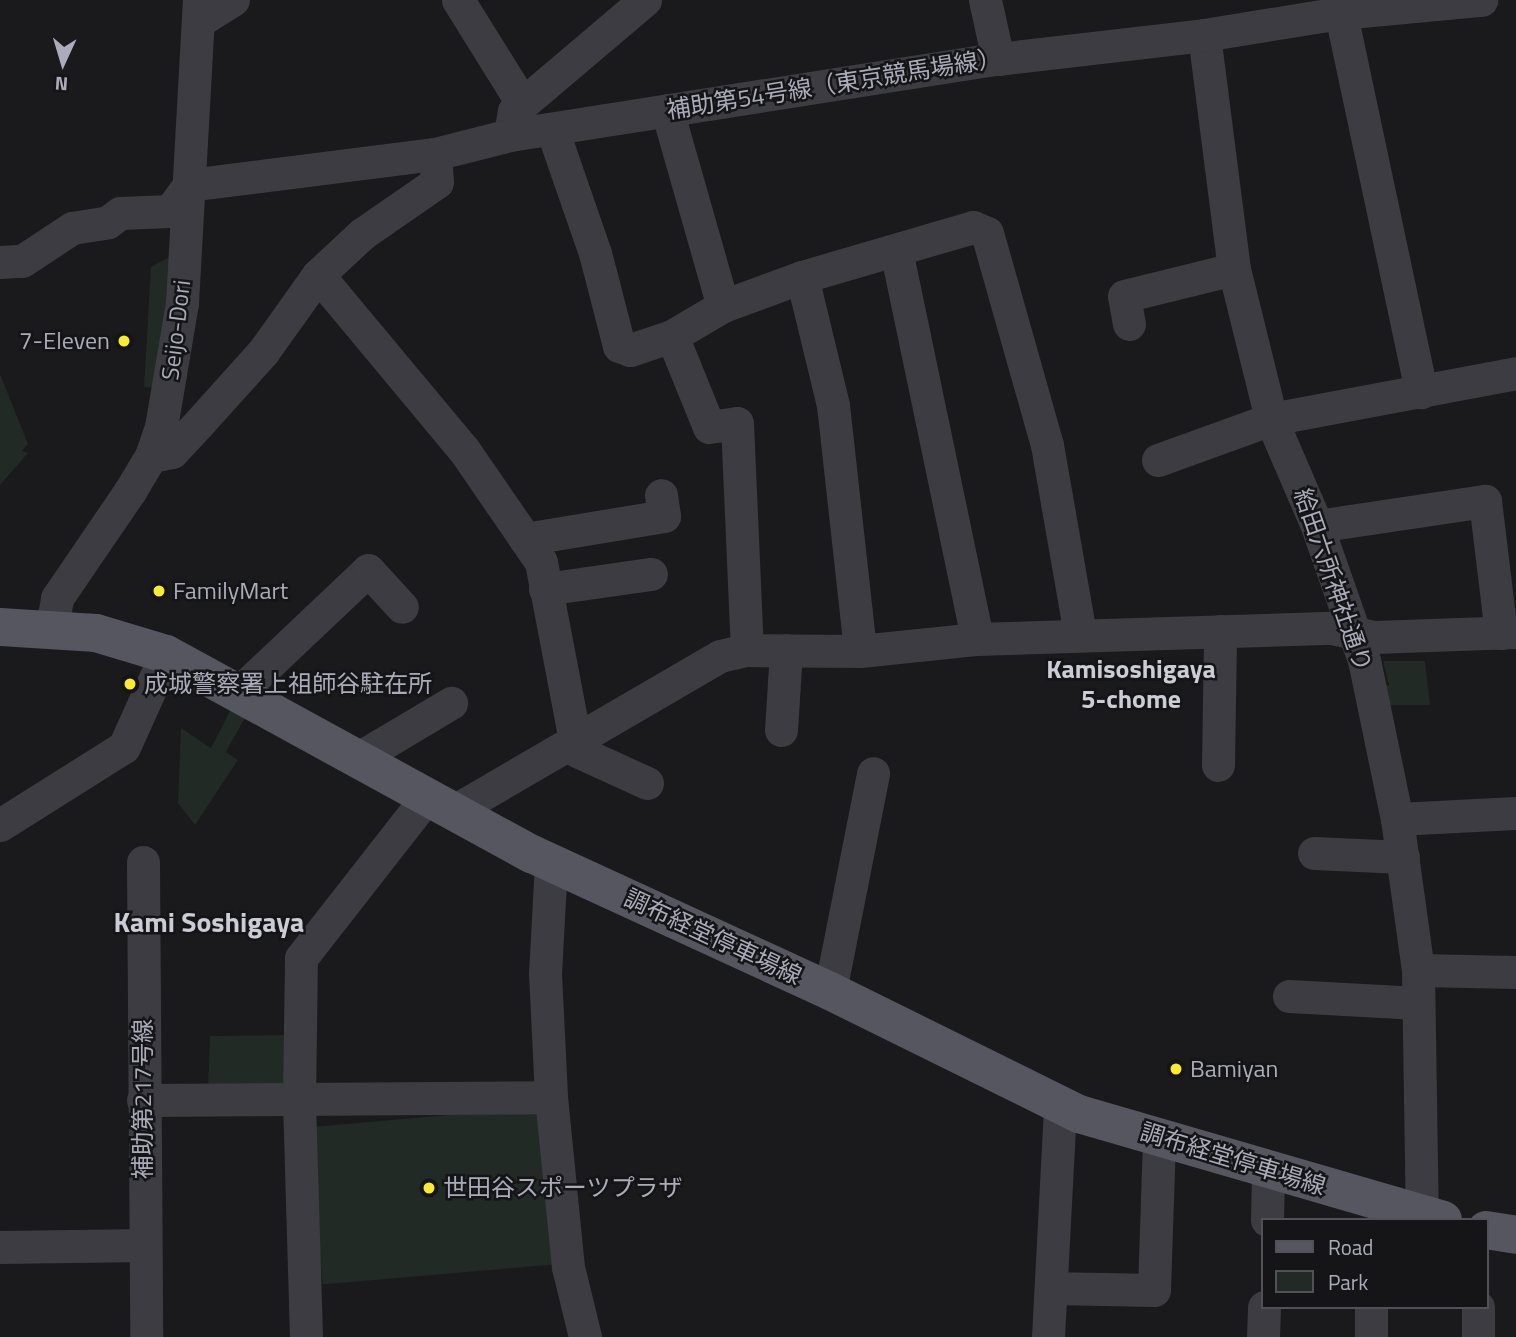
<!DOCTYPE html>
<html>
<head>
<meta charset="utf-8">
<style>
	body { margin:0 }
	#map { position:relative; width:1516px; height:1337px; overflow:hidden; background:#1a191b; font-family:"Titillium Web","Noto Sans JP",sans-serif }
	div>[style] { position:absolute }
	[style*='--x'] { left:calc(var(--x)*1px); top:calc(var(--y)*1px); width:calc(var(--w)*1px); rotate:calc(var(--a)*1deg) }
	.green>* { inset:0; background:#212a24; transform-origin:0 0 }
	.minor>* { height:33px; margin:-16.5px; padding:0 16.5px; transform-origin:16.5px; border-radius:16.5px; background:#3c3c42 }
	.major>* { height:38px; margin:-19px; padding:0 19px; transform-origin:19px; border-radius:19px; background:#565660 }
	.dots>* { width:19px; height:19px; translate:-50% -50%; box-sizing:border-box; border:4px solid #151416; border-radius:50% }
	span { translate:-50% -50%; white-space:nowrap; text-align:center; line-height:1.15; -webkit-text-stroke:5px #151416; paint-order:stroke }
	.street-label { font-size:24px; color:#abacbb }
	.poi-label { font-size:24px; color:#abacbb }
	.right { translate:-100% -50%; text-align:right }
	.left { translate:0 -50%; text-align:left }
	.neighbourhood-label { font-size:26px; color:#ccccd7; font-weight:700 }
	.quarter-label { font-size:28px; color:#ccccd7; font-weight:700 }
	.legend { position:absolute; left:1261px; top:1218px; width:228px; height:91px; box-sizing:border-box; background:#151416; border:2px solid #515158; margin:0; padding:9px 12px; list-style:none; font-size:21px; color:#abacbb }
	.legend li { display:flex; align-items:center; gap:14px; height:35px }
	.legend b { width:35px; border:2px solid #515158 }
	.north { position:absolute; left:28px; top:28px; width:70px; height:70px; -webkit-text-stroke:5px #151416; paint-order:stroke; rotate:184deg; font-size:19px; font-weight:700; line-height:28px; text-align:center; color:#abacbb }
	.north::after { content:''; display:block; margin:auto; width:24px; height:32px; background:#abacbb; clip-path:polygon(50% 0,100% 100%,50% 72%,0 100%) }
</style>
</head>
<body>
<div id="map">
	<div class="green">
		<div style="clip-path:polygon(171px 256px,159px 388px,144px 387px,151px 267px)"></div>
		<div style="clip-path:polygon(0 374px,28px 444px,22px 451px,28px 453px,0 485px)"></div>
		<div style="clip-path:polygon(1383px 661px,1425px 661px,1430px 705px,1385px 705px,1381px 686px,1389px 685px)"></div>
		<div style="clip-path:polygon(232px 707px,247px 714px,226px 752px,238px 760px,195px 825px,178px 803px,181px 728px,211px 748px)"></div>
		<div style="clip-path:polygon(290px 1035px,289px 1080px,281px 1086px,208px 1088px,210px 1036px)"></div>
		<div style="left:540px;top:1107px;width:158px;height:232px;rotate:85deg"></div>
	</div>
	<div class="minor">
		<div style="--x:458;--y:0;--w:121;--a:58.1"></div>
		<div style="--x:985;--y:0;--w:60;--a:77.6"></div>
		<div style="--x:1338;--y:0;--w:401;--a:78"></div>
		<div style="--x:199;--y:21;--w:40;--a:-32"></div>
		<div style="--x:1204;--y:35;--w:236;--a:82.7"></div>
		<div style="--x:1234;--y:269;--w:154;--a:76.1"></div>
		<div style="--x:1271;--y:419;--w:116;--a:66.7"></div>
		<div style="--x:1317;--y:526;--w:142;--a:70.7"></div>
		<div style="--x:1364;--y:660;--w:162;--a:78.3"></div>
		<div style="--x:1397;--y:819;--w:152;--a:82.1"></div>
		<div style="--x:1418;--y:970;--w:245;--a:89.1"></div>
		<div style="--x:667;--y:110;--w:204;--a:74.1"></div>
		<div style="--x:552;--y:129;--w:131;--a:70.9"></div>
		<div style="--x:595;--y:253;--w:96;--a:75.5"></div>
		<div style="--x:619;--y:346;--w:12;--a:20"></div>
		<div style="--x:630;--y:350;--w:44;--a:-18.4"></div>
		<div style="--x:672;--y:336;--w:59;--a:-30.5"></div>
		<div style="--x:723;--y:306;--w:84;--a:-20.2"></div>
		<div style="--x:802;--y:277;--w:178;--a:-16.3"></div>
		<div style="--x:973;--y:227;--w:15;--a:23"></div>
		<div style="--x:987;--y:233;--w:220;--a:74.2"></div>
		<div style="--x:1047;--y:445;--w:192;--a:80.1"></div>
		<div style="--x:510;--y:135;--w:24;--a:-81"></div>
		<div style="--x:514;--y:111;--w:172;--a:-40.3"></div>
		<div style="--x:896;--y:250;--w:397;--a:78.2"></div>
		<div style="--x:0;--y:262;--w:22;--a:-3"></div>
		<div style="--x:22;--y:261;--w:60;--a:-33.4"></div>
		<div style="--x:72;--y:228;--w:36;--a:-9"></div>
		<div style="--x:108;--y:222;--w:15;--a:-37"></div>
		<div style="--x:120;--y:213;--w:50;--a:-2.3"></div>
		<div style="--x:170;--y:211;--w:32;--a:-54"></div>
		<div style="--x:189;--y:185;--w:248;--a:-7.2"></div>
		<div style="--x:435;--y:154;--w:77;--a:-14.2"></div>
		<div style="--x:510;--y:135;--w:494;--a:-8.9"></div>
		<div style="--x:998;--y:59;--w:207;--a:-6.6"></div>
		<div style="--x:1204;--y:35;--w:138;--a:-9.2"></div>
		<div style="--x:1340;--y:13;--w:142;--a:-5.3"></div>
		<div style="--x:318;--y:275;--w:228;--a:50.2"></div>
		<div style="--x:464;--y:450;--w:136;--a:55.5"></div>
		<div style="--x:541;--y:562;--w:192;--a:79.2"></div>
		<div style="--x:577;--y:751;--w:77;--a:24.6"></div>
		<div style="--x:802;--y:277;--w:132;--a:76.4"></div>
		<div style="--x:833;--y:405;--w:247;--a:83.7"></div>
		<div style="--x:1129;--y:324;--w:28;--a:-100"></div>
		<div style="--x:1124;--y:296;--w:113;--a:-13.8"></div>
		<div style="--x:672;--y:336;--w:98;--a:67.9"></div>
		<div style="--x:709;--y:427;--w:28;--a:-8"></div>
		<div style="--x:737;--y:423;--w:227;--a:87.5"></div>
		<div style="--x:151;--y:456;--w:21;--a:-11"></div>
		<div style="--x:172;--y:452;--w:40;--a:-47"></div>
		<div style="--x:199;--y:423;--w:96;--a:-48"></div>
		<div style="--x:263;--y:352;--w:95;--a:-54.5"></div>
		<div style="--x:318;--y:275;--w:60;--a:-43"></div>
		<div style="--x:362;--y:234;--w:91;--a:-34.7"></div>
		<div style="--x:437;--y:182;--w:28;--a:-94"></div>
		<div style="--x:1158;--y:460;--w:120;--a:-19.9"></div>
		<div style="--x:1271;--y:419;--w:249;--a:-10.6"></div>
		<div style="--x:1317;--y:526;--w:170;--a:-8.5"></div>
		<div style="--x:1485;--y:501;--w:133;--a:83.1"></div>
		<div style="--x:525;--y:539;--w:141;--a:-9.4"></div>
		<div style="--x:664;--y:516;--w:21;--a:-98"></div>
		<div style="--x:545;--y:589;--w:107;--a:-8.1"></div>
		<div style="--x:51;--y:630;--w:33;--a:-79"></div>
		<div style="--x:57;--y:598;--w:130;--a:-55.7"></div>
		<div style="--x:130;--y:491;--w:41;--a:-59"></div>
		<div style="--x:151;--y:456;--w:31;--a:-71"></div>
		<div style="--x:161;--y:427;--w:126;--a:-80.4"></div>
		<div style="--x:182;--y:303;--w:303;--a:-86.8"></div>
		<div style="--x:237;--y:694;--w:180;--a:-43.4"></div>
		<div style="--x:368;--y:570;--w:50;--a:47.4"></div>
		<div style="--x:781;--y:730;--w:80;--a:-86.4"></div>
		<div style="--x:363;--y:762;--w:10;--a:-66"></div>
		<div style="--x:367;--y:753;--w:98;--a:-30.8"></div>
		<div style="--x:1218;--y:765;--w:134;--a:-89.1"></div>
		<div style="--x:452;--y:812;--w:310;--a:-30.2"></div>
		<div style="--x:720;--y:656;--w:28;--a:-13"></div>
		<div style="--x:747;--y:650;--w:113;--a:0.5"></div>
		<div style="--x:860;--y:651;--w:118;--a:-5.9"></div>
		<div style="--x:977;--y:639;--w:355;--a:-1.8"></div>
		<div style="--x:1332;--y:628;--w:43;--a:12.1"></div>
		<div style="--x:1374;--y:637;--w:142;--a:-2"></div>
		<div style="--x:1397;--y:819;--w:119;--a:-2.9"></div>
		<div style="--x:0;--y:825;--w:146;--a:-32.2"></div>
		<div style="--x:124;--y:747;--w:102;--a:-65.7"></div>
		<div style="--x:1314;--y:853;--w:89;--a:2.6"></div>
		<div style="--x:143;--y:862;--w:475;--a:89.6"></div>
		<div style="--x:551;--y:863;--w:110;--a:93.1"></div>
		<div style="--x:545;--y:973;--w:124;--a:87.2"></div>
		<div style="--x:551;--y:1097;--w:171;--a:84.3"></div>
		<div style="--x:568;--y:1267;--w:72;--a:76.3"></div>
		<div style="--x:1418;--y:970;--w:98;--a:1.2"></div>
		<div style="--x:830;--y:991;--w:222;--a:-78.8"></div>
		<div style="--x:1289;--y:996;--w:129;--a:3.1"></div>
		<div style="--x:143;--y:1100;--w:408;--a:-0.4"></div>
		<div style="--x:1267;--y:1220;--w:49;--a:-88.8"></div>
		<div style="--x:0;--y:1247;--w:144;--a:-0.8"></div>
		<div style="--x:1051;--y:1288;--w:103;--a:1.1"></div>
		<div style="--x:1154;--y:1290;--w:153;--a:-88.1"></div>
		<div style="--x:306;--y:1337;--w:237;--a:-91.7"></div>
		<div style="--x:299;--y:1100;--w:142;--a:-89.2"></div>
		<div style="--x:301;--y:958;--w:203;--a:-52"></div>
		<div style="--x:1048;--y:1337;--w:231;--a:-87"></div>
		<div style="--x:1263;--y:1337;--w:30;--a:-88"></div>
		<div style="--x:1371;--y:1337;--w:30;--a:-90"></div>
		<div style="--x:1478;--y:1337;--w:30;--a:-90"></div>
	</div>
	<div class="major">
		<div style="--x:0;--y:627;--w:96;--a:3.6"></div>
		<div style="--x:96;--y:633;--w:73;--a:16.7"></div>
		<div style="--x:166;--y:654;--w:417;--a:28.7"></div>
		<div style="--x:532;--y:854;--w:328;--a:24.7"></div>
		<div style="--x:830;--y:991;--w:278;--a:26.3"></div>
		<div style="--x:1079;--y:1114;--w:379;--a:16.2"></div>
		<div style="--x:1486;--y:1230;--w:30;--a:9"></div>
	</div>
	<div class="dots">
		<div style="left:124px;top:341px;background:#f8ea35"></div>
		<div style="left:159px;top:591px;background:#f8ea35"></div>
		<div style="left:130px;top:684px;background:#f8ea35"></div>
		<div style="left:1176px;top:1069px;background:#f8ea35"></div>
		<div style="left:429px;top:1188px;background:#f8ea35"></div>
	</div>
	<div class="street-label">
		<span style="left:834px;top:84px;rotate:-9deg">補助第54号線（東京競馬場線）</span>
		<span style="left:176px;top:330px;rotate:-83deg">Seijo-Dori</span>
		<span style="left:1333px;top:580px;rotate:71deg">給田六所神社通り</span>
		<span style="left:713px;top:937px;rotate:25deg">調布経堂停車場線</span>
		<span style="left:143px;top:1099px;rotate:-90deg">補助第217号線</span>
		<span style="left:1233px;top:1159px;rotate:17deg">調布経堂停車場線</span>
	</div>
	<div class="poi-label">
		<span class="right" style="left:110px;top:341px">7-Eleven</span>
		<span class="left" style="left:173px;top:591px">FamilyMart</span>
		<span class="left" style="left:144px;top:684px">成城警察署上祖師谷駐在所</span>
		<span class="left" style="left:1190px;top:1069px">Bamiyan</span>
		<span class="left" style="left:443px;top:1188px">世田谷スポーツプラザ</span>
	</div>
	<div class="neighbourhood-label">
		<span style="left:1131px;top:684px">Kamisoshigaya<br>5-chome</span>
	</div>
	<div class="quarter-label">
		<span style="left:209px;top:922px">Kami Soshigaya</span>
	</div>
	<ul class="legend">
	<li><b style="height:9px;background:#565660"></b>Road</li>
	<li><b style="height:19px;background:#212a24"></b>Park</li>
	</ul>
	<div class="north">N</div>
</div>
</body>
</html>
